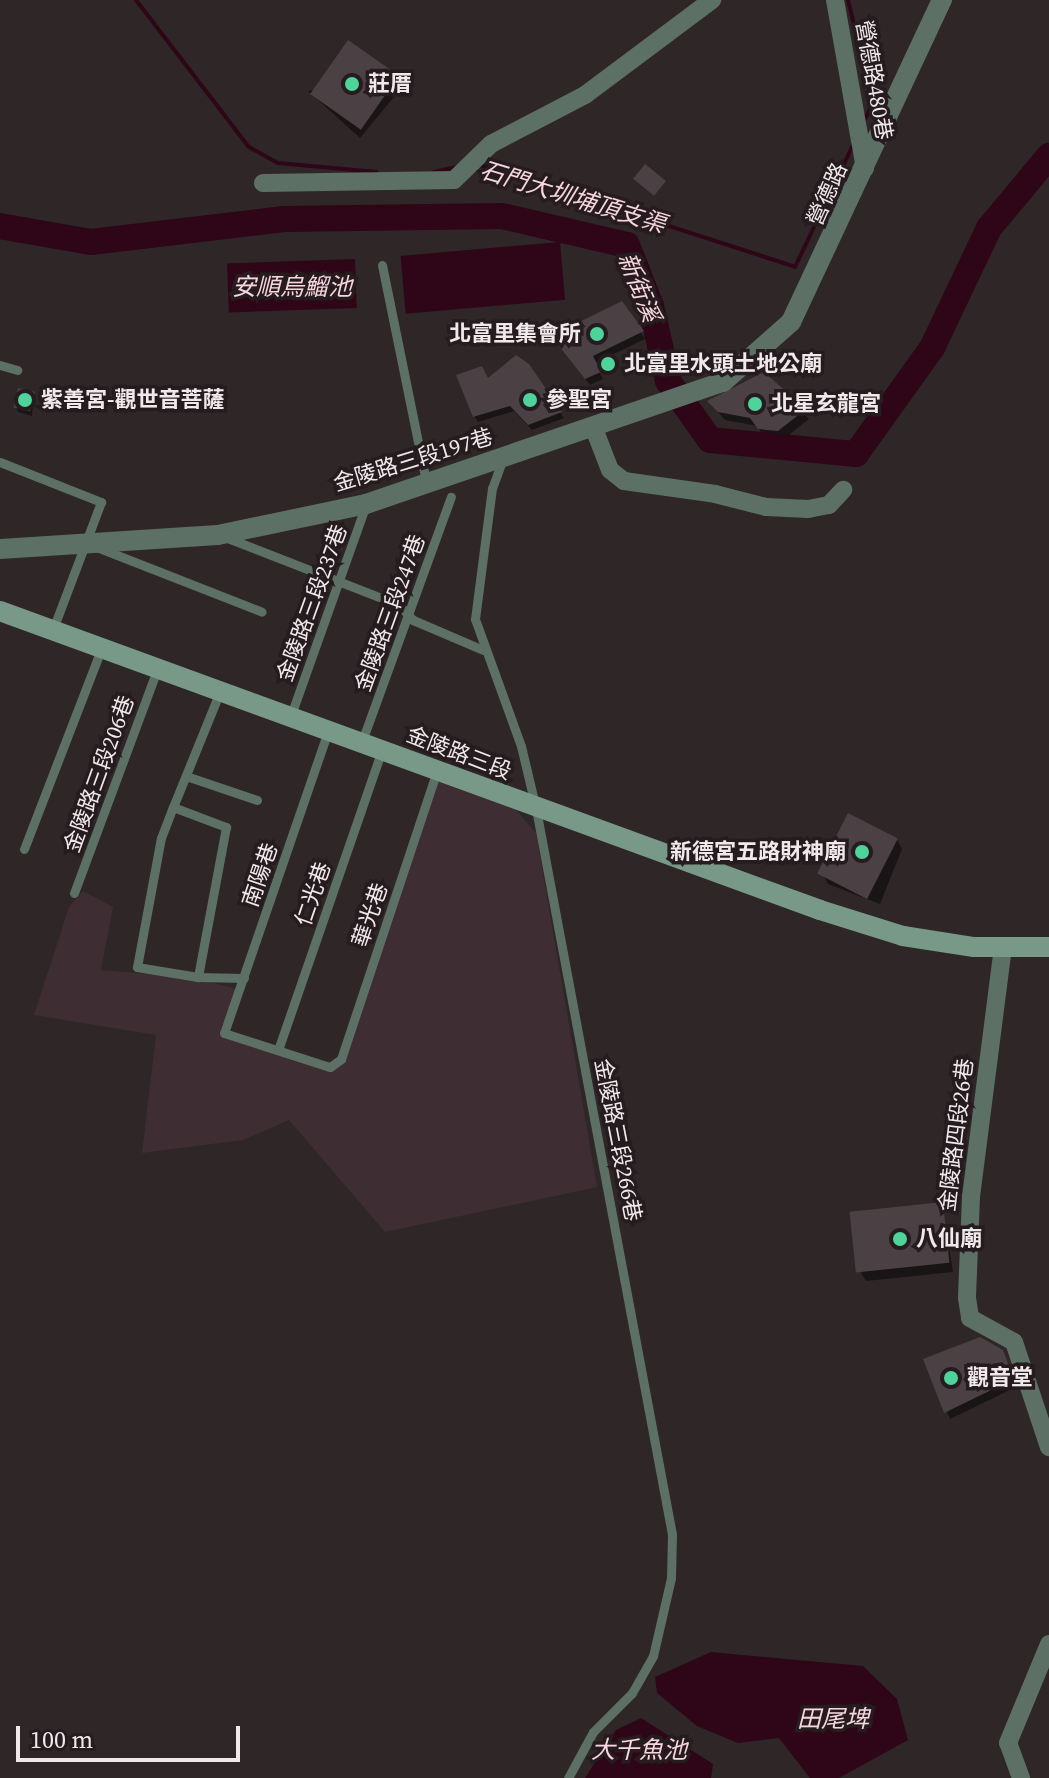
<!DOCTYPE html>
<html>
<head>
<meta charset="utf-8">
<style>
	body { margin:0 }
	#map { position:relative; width:1049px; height:1778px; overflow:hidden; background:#2f2628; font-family:"Source Serif 4","Noto Sans TC",serif }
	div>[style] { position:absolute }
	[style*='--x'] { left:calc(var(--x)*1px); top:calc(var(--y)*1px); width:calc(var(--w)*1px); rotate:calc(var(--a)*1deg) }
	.built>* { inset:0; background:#3e2e33 }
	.water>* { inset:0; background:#2e0617; transform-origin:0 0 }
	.shadow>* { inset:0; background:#0007 }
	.stream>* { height:4px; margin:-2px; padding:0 2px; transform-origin:2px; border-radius:2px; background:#2e0617 }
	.river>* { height:26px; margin:-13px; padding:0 13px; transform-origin:13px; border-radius:13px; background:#2e0617 }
	.building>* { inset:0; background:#4b4043; transform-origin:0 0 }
	.service>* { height:9px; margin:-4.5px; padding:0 4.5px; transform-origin:4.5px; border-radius:4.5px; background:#5c7065 }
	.minor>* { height:18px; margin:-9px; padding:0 9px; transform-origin:9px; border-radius:9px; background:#5c7065 }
	.tertiary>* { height:20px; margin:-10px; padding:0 10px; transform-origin:10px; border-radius:10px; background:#5c7065 }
	.secondary>* { height:20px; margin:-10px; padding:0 10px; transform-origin:10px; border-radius:10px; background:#789987 }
	.dots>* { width:22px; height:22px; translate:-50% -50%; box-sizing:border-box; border:4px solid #261c1f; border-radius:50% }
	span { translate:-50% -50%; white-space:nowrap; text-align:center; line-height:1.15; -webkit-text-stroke:7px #261c1f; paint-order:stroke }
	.street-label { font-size:22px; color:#f0e9eb }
	.poi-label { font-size:22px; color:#f0e9eb; font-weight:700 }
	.left { translate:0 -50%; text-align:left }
	.right { translate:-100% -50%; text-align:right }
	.water-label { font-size:24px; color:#f7d6df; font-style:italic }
	.scale { position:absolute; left:16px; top:1726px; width:224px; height:36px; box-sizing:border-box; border:4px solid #f0e9eb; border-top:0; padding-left:10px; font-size:24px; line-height:28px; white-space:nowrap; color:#f0e9eb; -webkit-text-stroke:6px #261c1f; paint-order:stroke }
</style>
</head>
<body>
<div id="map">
	<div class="built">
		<div style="clip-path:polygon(438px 778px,515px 809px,536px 833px,597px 1187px,385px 1232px,289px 1120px,243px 1140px,142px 1153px,156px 1035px,34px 1015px,69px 907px,83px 891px,113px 907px,101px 970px,195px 978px,236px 989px,219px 1034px,333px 1071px)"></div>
	</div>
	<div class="water">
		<div style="left:560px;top:242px;width:58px;height:160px;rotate:85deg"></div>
		<div style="left:355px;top:259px;width:49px;height:128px;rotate:88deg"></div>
		<div style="clip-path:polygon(711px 1652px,863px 1666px,897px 1699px,908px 1740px,839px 1778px,810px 1778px,779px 1738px,738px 1743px,697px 1726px,657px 1693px,655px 1677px)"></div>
		<div style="clip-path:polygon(641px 1718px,713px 1764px,711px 1778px,585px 1778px,616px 1730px)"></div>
	</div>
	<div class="shadow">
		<div style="clip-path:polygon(398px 78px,403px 86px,360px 138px,308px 91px)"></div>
		<div style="clip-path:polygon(622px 303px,645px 339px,595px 363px,603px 379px,590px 385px,557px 343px)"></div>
		<div style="clip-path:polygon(528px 366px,564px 418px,532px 430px,514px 411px,478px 422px,474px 416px,488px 381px)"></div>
		<div style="clip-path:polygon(764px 375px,809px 419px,784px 439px,765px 438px,757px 426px,725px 420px,710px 402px)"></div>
		<div style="clip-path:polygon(34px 394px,32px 416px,18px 412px,16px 408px)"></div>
		<div style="clip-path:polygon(897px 840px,902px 849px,880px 904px,828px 884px,823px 875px)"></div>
		<div style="clip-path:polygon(942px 1204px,953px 1272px,866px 1281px,861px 1273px)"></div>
		<div style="clip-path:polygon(1006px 1359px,1016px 1387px,950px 1419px,926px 1360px)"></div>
	</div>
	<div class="stream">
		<div style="--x:136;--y:0;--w:185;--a:52.5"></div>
		<div style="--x:249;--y:147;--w:33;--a:29"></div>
		<div style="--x:278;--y:163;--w:99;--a:5.2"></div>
		<div style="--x:848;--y:0;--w:106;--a:76.4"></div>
		<div style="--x:873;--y:103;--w:20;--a:117"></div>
		<div style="--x:477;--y:164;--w:334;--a:17.9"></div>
		<div style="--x:795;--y:267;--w:137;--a:-64.6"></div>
		<div style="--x:434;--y:172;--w:24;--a:-12"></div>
	</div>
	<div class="river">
		<div style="--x:0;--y:226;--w:92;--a:10"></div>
		<div style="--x:91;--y:242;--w:194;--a:-6.8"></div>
		<div style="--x:284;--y:219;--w:218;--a:-0.8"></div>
		<div style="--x:502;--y:216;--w:128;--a:13.1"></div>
		<div style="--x:627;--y:245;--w:66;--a:68.5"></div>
		<div style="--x:651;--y:306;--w:77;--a:77.2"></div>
		<div style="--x:668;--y:381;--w:72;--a:54.6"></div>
		<div style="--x:710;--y:440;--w:147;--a:5.5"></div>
		<div style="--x:856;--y:454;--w:130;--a:-54.4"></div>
		<div style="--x:932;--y:348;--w:133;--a:-64.6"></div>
		<div style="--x:989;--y:228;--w:94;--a:-50.2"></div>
	</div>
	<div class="building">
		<div style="left:348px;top:40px;width:62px;height:66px;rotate:35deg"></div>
		<div style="left:645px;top:164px;width:27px;height:19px;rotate:39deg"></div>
		<div style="clip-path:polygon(622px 301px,644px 331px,593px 356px,601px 372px,585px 379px,551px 336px)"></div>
		<div style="clip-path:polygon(516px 355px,529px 364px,562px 412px,528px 425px,510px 406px,473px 417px,456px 375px,482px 366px,488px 378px)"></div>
		<div style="clip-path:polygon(764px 372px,806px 409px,778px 431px,758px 429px,750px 418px,718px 412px,707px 401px)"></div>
		<div style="left:18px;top:388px;width:17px;height:20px;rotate:13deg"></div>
		<div style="left:848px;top:813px;width:56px;height:68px;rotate:27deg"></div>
		<div style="left:943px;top:1202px;width:61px;height:94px;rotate:84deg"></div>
		<div style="clip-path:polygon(980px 1337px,1003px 1350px,1014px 1379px,944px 1413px,923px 1359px)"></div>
	</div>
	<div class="service">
		<div style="--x:382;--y:265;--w:220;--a:78.5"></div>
		<div style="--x:0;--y:365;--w:18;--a:16"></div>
		<div style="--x:502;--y:461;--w:29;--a:110"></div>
		<div style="--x:492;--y:488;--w:132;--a:97.4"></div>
		<div style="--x:475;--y:619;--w:135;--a:70.1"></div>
		<div style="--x:521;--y:746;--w:65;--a:76.6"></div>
		<div style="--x:536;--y:809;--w:738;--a:79.38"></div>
		<div style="--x:672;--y:1534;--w:44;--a:91.3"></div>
		<div style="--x:671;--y:1578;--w:80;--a:103"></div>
		<div style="--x:653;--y:1656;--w:43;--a:119.6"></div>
		<div style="--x:632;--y:1693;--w:55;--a:135"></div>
		<div style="--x:593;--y:1732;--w:52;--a:118.5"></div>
		<div style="--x:0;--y:462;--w:109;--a:21.6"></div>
		<div style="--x:101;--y:502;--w:136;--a:110.7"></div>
		<div style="--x:225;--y:537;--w:187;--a:21.3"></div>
		<div style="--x:399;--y:605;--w:21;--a:47"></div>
		<div style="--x:413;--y:620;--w:76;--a:23.2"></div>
		<div style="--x:94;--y:546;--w:180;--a:21.4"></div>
		<div style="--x:291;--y:715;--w:224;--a:-70.4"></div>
		<div style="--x:328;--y:731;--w:319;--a:109"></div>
		<div style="--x:224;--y:1033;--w:111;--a:17.8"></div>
		<div style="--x:330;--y:1067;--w:14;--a:-36"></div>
		<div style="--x:341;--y:1059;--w:305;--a:-71.6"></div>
		<div style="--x:362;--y:741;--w:260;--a:-70"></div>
		<div style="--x:186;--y:776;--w:75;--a:18.7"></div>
		<div style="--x:173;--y:807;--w:57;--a:20.7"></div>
		<div style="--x:226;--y:827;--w:153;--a:100.6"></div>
		<div style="--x:198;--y:977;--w:62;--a:-170.7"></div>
		<div style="--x:137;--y:967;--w:131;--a:-79.5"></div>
		<div style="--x:161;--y:838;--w:33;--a:-69"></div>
		<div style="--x:173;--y:807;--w:125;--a:-67.9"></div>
		<div style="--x:24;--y:849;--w:217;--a:-68.9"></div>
		<div style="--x:74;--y:893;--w:241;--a:-69.6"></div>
		<div style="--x:198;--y:977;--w:46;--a:1.2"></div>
		<div style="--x:278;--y:1050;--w:318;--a:-70.9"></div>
	</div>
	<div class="minor">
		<div style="--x:835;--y:0;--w:171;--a:79.9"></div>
		<div style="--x:263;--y:183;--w:191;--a:-0.9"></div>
		<div style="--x:454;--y:180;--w:52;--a:-44.2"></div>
		<div style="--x:491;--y:144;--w:106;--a:-27.5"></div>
		<div style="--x:585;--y:95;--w:159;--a:-36.8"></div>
		<div style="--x:593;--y:426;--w:47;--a:68.9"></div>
		<div style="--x:610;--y:470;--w:18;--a:38"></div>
		<div style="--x:624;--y:481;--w:92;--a:8.1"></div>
		<div style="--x:715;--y:494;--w:53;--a:14.3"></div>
		<div style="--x:766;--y:507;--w:42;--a:2.7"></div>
		<div style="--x:808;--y:509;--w:21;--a:-11"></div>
		<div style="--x:829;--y:505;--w:21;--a:-47"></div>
		<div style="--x:1003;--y:947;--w:252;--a:97.3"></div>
		<div style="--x:971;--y:1197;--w:101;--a:92.3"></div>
		<div style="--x:967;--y:1298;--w:20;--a:81"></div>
		<div style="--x:970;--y:1318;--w:50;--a:28.6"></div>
		<div style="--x:1014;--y:1342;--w:111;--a:71.6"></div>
		<div style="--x:1021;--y:1778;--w:37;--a:-110"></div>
		<div style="--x:1008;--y:1743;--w:107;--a:-67.5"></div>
	</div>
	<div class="tertiary">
		<div style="--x:0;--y:549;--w:218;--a:-3.7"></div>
		<div style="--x:218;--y:535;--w:151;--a:-11.8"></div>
		<div style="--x:366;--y:504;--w:377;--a:-18.9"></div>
		<div style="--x:723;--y:382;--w:91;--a:-41.4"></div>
		<div style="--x:791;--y:322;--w:356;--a:-64.9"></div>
	</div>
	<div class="secondary">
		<div style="--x:0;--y:611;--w:873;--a:20.03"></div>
		<div style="--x:820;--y:910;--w:87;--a:17.4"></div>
		<div style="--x:903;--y:936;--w:72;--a:8.8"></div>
		<div style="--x:974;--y:947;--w:75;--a:0"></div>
	</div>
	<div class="dots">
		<div style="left:352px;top:84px;background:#4ed39a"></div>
		<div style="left:597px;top:334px;background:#4ed39a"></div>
		<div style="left:608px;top:364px;background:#4ed39a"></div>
		<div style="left:25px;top:400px;background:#4ed39a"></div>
		<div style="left:530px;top:400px;background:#4ed39a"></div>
		<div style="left:755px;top:404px;background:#4ed39a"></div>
		<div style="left:862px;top:852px;background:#4ed39a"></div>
		<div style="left:900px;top:1239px;background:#4ed39a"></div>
		<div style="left:951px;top:1378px;background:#4ed39a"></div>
	</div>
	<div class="street-label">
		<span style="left:874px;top:80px;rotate:80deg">營德路480巷</span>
		<span style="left:827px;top:194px;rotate:-66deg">營德路</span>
		<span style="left:413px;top:460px;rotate:-17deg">金陵路三段197巷</span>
		<span style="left:312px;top:603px;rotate:-70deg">金陵路三段237巷</span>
		<span style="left:390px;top:613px;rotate:-70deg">金陵路三段247巷</span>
		<span style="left:459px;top:753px;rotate:21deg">金陵路三段</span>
		<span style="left:99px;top:774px;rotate:-70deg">金陵路三段206巷</span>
		<span style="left:260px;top:875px;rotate:-71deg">南陽巷</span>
		<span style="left:313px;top:894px;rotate:-71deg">仁光巷</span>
		<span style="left:370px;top:915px;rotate:-71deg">華光巷</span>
		<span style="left:956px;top:1135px;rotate:-83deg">金陵路四段26巷</span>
		<span style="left:618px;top:1140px;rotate:79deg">金陵路三段266巷</span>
	</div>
	<div class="poi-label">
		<span class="left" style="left:368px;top:84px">莊厝</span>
		<span class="right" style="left:581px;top:334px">北富里集會所</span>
		<span class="left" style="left:624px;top:364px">北富里水頭土地公廟</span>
		<span class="left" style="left:41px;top:400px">紫善宮-觀世音菩薩</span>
		<span class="left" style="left:546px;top:400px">參聖宮</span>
		<span class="left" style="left:771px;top:404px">北星玄龍宮</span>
		<span class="right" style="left:846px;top:852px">新德宮五路財神廟</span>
		<span class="left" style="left:916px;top:1239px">八仙廟</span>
		<span class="left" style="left:967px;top:1378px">觀音堂</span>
	</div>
	<div class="water-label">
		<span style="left:573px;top:197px;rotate:17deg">石門大圳埔頂支渠</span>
		<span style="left:292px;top:287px">安順烏鰡池</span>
		<span style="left:639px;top:287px;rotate:68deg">新街溪</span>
		<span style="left:833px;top:1719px">田尾埤</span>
		<span style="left:639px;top:1750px">大千魚池</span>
	</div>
	<div class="scale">100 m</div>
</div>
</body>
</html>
